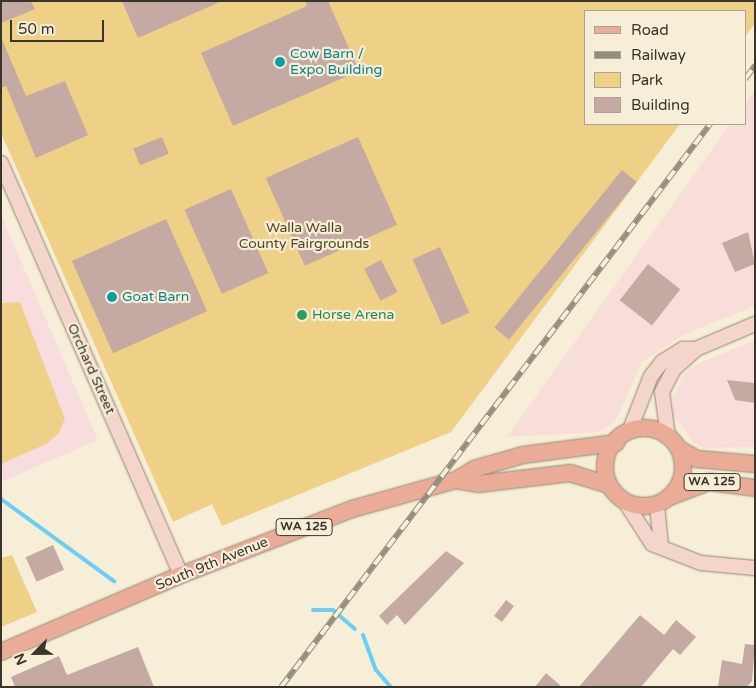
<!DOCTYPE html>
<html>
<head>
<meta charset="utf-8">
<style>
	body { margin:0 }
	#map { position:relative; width:756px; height:688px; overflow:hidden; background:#f7eed7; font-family:"Varela Round",sans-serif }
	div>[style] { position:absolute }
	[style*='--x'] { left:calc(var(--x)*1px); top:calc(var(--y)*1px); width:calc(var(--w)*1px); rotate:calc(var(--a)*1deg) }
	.commercial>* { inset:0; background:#f8ded9 }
	.education>* { inset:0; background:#f8dddf }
	.green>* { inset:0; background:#eed087 }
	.stream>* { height:4px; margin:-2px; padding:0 2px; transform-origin:2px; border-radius:2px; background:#6bcef6 }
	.building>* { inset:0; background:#c4aaa2; transform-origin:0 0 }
	.roads { filter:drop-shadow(0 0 1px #8f8671) drop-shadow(0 0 1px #8f8671) }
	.secondary>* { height:14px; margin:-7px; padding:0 7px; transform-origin:7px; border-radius:7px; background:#f4d5cb }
	.primary>* { height:16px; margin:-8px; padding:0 8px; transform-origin:8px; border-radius:8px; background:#eaac97 }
	.primary>.ring { margin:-8px; padding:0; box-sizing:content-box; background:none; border:16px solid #eaac97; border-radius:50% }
	.rail>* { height:5.5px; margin-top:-2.75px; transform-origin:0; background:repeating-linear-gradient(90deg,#f7eed7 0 11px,#958e7f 0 22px); box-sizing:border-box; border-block:1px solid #958e7f }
	.dots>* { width:14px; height:14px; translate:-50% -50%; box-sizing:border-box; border:2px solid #f7eed7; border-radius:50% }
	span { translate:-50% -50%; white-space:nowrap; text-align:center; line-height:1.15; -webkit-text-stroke:4.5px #f7eed7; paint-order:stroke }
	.shield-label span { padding:1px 4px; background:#f7eed7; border:1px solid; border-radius:4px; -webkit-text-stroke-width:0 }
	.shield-label { font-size:12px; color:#39352c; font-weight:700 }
	.culture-label { font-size:14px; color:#0d838f }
	.left { translate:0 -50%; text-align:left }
	.park-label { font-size:14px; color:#534521 }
	.leisure-label { font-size:14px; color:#27864d }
	.street-label { font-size:14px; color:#39352c }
	.frame { position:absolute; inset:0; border:2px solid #39352c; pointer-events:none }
	.legend { position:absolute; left:584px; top:10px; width:162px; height:115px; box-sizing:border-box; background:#f7eed7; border:1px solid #aba493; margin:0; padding:6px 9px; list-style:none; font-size:15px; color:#39352c }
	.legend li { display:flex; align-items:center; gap:10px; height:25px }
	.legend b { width:25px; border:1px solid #aba493 }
	.north { position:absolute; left:10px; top:628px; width:50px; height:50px; -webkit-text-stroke:4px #f7eed7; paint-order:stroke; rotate:247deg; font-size:14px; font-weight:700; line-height:20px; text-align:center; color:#39352c }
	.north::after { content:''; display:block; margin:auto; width:18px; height:22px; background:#39352c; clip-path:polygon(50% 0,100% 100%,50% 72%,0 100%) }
	.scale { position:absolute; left:10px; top:20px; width:94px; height:22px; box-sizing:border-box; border:2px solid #39352c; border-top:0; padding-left:6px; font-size:15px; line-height:18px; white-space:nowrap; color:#39352c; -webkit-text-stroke:4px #f7eed7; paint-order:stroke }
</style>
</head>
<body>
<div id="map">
	<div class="commercial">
		<div style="clip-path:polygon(755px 90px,755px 306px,685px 334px,642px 362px,615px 422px,599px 432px,507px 437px,730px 124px,745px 124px,745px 104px)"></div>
		<div style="clip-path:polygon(755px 340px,755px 447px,704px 448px,694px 443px,673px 414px,673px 399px,683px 375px,697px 364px)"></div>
	</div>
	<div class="education">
		<div style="clip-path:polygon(1px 215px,98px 440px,1px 482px)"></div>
	</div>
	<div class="green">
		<div style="clip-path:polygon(1px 1px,755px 1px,755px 23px,745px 37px,745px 11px,585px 11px,585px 124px,680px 124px,451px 432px,222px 526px,212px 504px,173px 522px,1px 133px)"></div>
		<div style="clip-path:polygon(20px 302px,65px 419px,58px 434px,46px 444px,1px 464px,1px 303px)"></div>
		<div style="clip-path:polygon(12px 555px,37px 612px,1px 627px,1px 558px)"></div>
	</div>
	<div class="stream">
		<div style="--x:1;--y:499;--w:140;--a:36"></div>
		<div style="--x:313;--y:610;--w:20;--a:0"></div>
		<div style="--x:333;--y:610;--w:29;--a:41"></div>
		<div style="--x:363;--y:635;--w:37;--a:70"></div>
		<div style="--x:376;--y:670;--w:23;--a:49"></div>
	</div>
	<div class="building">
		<div style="clip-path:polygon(1px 1px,31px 1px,35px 9px,1px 23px)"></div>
		<div style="clip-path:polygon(122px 1px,222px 1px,138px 38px)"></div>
		<div style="clip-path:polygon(305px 1px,328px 1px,359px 71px,233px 126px,201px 53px,307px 6px)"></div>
		<div style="clip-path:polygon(1px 37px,26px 96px,65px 81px,88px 135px,36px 158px,6px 86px,1px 88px)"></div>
		<div style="left:162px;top:137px;width:18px;height:31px;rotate:68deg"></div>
		<div style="left:358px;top:137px;width:96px;height:101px;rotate:66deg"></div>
		<div style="left:622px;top:170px;width:19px;height:203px;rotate:39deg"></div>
		<div style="left:231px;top:189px;width:92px;height:51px;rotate:66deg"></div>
		<div style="left:166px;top:219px;width:101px;height:103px;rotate:66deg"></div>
		<div style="clip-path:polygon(748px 232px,755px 264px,735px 272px,722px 243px)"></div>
		<div style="left:440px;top:247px;width:72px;height:30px;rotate:66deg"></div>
		<div style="left:381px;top:260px;width:36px;height:19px;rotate:63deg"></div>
		<div style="left:648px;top:264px;width:41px;height:46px;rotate:38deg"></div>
		<div style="clip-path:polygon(727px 380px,755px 383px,755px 403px,735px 400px)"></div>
		<div style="left:53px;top:545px;width:27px;height:30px;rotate:66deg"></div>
		<div style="clip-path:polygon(446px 551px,464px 563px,405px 625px,397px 615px,387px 625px,379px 616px)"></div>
		<div style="left:506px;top:600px;width:10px;height:20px;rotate:37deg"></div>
		<div style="clip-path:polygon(640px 615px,664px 635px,676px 620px,696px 637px,680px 655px,673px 649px,641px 687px,579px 687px)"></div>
		<div style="clip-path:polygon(745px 644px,755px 645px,752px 681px,748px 686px,718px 687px,722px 660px,742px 664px)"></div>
		<div style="clip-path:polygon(138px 647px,154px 687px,15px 687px,11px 677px,59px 656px,67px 675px)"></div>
		<div style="clip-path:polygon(546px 673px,562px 687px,535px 687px)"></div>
	</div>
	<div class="roads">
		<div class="secondary">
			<div style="--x:1;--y:163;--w:450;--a:66.4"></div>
			<div style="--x:629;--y:432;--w:60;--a:-68.6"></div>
			<div style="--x:651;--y:376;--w:18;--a:-52"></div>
			<div style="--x:662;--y:362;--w:25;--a:-32"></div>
			<div style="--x:683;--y:349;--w:13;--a:0"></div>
			<div style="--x:696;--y:349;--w:64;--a:-23"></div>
			<div style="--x:668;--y:436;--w:44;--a:-97.8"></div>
			<div style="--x:662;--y:392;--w:25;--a:-63"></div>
			<div style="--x:673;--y:370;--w:31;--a:-42"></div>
			<div style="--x:624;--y:500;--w:52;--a:57.5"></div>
			<div style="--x:652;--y:544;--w:53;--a:21.2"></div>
			<div style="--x:701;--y:563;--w:54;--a:5.3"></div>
			<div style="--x:657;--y:505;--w:41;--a:84.4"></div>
		</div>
		<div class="primary">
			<div class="ring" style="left:605px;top:428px;width:62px;height:62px"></div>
			<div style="--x:679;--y:449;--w:21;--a:29"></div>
			<div style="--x:697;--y:459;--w:58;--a:4.9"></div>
			<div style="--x:456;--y:480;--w:22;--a:10"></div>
			<div style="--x:478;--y:484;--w:93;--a:-6.8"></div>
			<div style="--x:570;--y:473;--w:41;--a:17.1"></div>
			<div style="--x:672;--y:496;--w:40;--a:-21"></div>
			<div style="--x:709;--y:482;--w:46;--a:7.4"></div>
			<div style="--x:1;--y:652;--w:196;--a:-23.2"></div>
			<div style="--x:181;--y:575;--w:183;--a:-21.1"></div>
			<div style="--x:352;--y:509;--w:108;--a:-15.6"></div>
			<div style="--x:456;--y:480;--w:21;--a:-31"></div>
			<div style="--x:474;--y:469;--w:51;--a:-15.9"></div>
			<div style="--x:523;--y:455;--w:94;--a:-7.4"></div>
		</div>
	</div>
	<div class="rail">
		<div style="--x:745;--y:79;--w:17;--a:-54"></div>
		<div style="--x:281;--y:687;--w:708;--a:-52.69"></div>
	</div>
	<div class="dots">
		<div style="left:280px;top:62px;background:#0f9aa8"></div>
		<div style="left:112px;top:297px;background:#0f9aa8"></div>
		<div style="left:302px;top:315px;background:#2e9e5b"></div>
	</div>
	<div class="shield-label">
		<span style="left:712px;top:482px">WA 125</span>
		<span style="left:304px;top:527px">WA 125</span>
	</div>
	<div class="culture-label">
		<span class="left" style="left:290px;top:62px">Cow Barn /<br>Expo Building</span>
		<span class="left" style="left:122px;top:297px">Goat Barn</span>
	</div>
	<div class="park-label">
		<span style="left:304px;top:236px">Walla Walla<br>County Fairgrounds</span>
	</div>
	<div class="leisure-label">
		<span class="left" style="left:312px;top:315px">Horse Arena</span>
	</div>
	<div class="street-label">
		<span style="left:91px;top:369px;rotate:66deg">Orchard Street</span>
		<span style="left:212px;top:564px;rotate:-22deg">South 9th Avenue</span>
	</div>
	<div class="frame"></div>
	<ul class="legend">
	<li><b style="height:6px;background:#eaac97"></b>Road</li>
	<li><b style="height:6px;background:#958e7f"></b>Railway</li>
	<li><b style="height:14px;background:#eed087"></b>Park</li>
	<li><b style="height:14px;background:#c4aaa2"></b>Building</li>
	</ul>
	<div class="north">N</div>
	<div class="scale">50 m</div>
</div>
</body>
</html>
